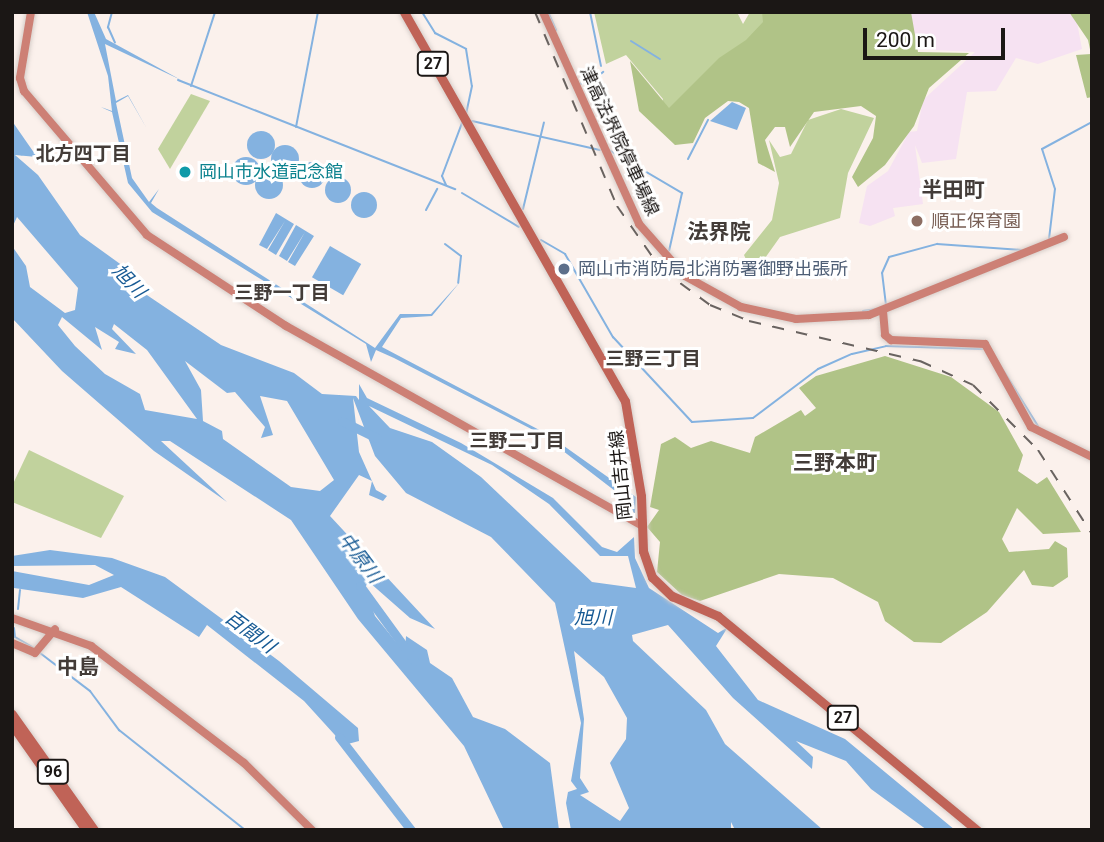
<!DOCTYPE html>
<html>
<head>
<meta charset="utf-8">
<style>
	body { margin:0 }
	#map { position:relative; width:1104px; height:842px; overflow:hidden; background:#fbf1ec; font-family:Roboto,"Noto Sans JP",sans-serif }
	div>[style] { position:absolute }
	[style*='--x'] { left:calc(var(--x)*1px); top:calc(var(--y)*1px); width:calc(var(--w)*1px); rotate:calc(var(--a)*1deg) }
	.education>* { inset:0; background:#f6e2f2 }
	.green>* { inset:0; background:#c1d29d }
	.forest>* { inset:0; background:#b0c387 }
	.water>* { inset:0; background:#84b2e0; transform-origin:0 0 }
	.round { border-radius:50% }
	.stream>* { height:2px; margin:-1px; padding:0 1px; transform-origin:1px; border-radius:1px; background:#84b2e0 }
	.river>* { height:9px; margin:-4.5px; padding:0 4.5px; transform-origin:4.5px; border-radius:4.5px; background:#84b2e0 }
	.roads { filter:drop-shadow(0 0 2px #d7ceca) drop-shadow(0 0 2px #d7ceca) }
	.secondary>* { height:8px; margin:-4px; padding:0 4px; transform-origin:4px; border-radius:4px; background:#cd8075 }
	.primary>* { height:9px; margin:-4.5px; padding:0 4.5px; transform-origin:4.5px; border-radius:4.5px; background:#c06357 }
	.rail>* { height:2px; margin-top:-1px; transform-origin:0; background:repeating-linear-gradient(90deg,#696360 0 12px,transparent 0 24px) }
	.dots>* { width:19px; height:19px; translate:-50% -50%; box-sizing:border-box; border:4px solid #fff; border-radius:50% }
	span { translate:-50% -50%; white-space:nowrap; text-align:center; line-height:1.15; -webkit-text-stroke:6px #fff; paint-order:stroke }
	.shield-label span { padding:2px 5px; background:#fff; border:2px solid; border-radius:5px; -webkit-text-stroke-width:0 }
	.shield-label { font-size:16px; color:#1b1715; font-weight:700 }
	.street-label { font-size:18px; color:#1b1715 }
	.culture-label { font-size:18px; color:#0d838f }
	.left { translate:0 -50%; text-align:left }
	.education-label { font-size:18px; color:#785e54 }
	.service-label { font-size:18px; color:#4e5e75 }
	.neighbourhood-label { font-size:19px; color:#433c38; font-weight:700 }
	.water-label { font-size:19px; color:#175a94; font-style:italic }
	.quarter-label { font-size:21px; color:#433c38; font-weight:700 }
	.frame { position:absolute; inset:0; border:14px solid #1b1715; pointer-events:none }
	.scale { position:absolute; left:863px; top:28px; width:142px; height:32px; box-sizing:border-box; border:4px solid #1b1715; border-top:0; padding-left:9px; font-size:21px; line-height:24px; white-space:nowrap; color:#1b1715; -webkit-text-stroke:5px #fff; paint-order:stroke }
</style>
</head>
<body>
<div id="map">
	<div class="education">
		<div style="clip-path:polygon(914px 12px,1088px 12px,1076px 17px,1082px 49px,1038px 64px,1016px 58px,996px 91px,967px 92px,956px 159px,922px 163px,915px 145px,923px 204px,893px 208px,895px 216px,870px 226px,859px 223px,867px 186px,888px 171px,909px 132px,917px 131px,923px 100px,975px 52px,911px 49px,908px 16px)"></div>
	</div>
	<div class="green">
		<div style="clip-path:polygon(594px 12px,737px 12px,743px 24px,750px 12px,913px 12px,897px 23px,801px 23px,692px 129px,661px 107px,663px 99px,626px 55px,606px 64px)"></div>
		<div style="clip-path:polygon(191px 94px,210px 101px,170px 169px,158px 149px)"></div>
		<div style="clip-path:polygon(841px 109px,874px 118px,848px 173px,840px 218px,780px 237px,753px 275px,744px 255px,772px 220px,779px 183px,769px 140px,780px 157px,791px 154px,808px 120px)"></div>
		<div style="clip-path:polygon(29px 450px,124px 496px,101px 538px,12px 502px,12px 486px)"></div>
	</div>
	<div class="forest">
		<div style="clip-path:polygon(762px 12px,911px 12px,918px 52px,969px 53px,929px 88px,914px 126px,885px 165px,858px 187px,852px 177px,873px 138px,876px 116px,861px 106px,814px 112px,790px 147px,785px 127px,775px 127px,765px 140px,775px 172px,758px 163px,749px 108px,739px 102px,728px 101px,705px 118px,693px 143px,675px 145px,639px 111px,630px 61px,669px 108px,719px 58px,746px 40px,763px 22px)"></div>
		<div style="clip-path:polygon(1069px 12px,1092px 12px,1092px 97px,1087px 98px,1076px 55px,1091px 54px,1088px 40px)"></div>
		<div style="clip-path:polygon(885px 356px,951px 377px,999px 412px,1023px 455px,1018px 471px,1037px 484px,1047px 477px,1081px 532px,1043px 534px,1017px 508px,1002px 539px,1009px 552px,1049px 549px,1055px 541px,1067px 548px,1068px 577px,1053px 587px,1032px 585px,1024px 570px,987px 612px,941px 643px,914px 642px,885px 621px,878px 602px,833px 578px,779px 574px,700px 601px,682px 595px,657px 572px,660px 542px,647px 527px,659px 510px,650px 507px,661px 444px,675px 437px,691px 448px,711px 441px,750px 453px,755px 437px,801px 410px,805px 416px,816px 408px,799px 388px,816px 376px)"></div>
	</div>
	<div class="water">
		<div style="clip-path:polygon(87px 12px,94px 12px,106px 39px,181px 80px,105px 44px,116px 101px,128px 95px,147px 129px,128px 96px,116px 103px,132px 178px,149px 202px,159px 189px,151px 203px,157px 208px,375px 348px,400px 314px,431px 314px,460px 282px,432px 316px,401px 318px,382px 347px,547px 434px,636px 497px,635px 514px,619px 494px,541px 434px,394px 358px,376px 350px,371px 362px,366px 344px,152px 212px,128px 183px,112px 112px,105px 109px,101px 107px,112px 111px,108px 76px)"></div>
		<div style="clip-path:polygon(732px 102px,746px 108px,737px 130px,710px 121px)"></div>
		<div style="clip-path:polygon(evenodd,12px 121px,37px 157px,15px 155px,38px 175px,80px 235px,123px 266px,135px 287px,221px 345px,294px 373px,322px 394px,356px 396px,359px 400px,359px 384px,367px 398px,461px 443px,553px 498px,602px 547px,617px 552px,634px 537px,635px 558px,649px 588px,718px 633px,728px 627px,716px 646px,758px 700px,845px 739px,955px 830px,927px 830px,871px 789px,846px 761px,796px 741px,813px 757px,812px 769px,733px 698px,668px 625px,632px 635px,633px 641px,706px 710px,725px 744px,823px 830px,735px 830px,731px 822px,731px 830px,571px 830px,566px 803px,568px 792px,577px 789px,571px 781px,581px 723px,555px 603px,491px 537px,406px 493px,375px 456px,353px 398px,359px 452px,376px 490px,387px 496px,383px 501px,369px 495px,372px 481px,359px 475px,330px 516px,435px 629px,410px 618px,369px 582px,365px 587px,375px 616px,405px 653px,406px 636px,427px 650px,430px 663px,452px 678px,473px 717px,505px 729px,550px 763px,559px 830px,504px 830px,464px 746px,358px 619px,291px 520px,170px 441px,161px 441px,227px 502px,154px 451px,62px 371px,12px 318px,12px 246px,26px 266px,30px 287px,65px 313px,75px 310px,78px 288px,17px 217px,12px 228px,12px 121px,62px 317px,102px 350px,95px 327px,119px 342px,115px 349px,136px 354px,112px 329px,114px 324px,147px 350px,197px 419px,145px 410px,140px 394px,105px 374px,75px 346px,58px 325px,62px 317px,12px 121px,185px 361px,227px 393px,235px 392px,265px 427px,261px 438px,273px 435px,260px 396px,287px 401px,334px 480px,320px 491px,291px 487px,223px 439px,222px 431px,203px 421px,201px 390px,185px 361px,12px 121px,369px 406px,492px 465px,549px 504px,600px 556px,628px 556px,636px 588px,592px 582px,481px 477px,432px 442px,390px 428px,369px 406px,12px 121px,574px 651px,604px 677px,627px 718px,626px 739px,610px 763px,629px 808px,620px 821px,580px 795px,589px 792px,580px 778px,584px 719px,574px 651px)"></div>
		<div class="round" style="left:247px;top:131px;width:28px;height:28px"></div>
		<div class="round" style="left:271px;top:145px;width:28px;height:28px"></div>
		<div class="round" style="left:232px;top:157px;width:28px;height:28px"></div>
		<div class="round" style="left:299px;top:162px;width:26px;height:26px"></div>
		<div class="round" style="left:255px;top:171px;width:28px;height:28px"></div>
		<div class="round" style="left:325px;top:177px;width:26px;height:26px"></div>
		<div class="round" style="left:351px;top:192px;width:26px;height:26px"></div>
		<div style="clip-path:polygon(276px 213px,294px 224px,276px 255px,268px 250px,285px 221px,267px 249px,259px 245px)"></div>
		<div style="clip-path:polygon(296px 225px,314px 236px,295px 266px,288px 262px,305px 232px,287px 261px,279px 256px)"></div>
		<div style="left:330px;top:246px;width:36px;height:36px;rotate:30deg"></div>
		<div style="clip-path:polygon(50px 550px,112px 558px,165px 577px,279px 661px,358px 728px,359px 741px,344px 745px,304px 701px,207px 625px,199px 637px,121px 587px,83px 598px,14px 588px,12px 571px,89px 585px,114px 575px,95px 565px,12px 566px,12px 556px)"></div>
	</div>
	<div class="stream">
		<div style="--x:112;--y:12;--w:16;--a:105"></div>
		<div style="--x:108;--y:27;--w:17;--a:66"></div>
		<div style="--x:422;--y:12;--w:25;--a:58"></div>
		<div style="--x:435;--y:33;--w:35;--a:27"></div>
		<div style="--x:466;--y:49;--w:37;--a:81"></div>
		<div style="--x:472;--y:86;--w:30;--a:102"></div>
		<div style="--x:548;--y:12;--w:20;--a:66"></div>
		<div style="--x:590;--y:12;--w:55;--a:78.5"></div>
		<div style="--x:631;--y:41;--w:34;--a:32"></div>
		<div style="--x:595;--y:79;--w:11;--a:-41"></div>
		<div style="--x:178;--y:80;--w:298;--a:21.5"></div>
		<div style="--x:580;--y:84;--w:6;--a:-18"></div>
		<div style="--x:191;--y:86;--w:78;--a:-72"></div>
		<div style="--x:472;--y:121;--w:131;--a:12.8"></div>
		<div style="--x:296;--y:127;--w:117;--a:-79.2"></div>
		<div style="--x:609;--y:150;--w:85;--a:30.5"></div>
		<div style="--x:682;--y:193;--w:59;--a:102.6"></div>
		<div style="--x:688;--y:159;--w:44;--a:-62.9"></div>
		<div style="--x:446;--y:185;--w:10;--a:-114"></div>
		<div style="--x:442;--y:176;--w:57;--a:-69.3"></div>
		<div style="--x:462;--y:193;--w:66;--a:30.8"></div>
		<div style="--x:523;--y:209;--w:89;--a:-76.4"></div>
		<div style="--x:426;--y:210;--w:24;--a:-62"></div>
		<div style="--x:1049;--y:239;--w:50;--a:-83.2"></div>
		<div style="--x:1055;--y:189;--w:42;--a:-108"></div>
		<div style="--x:1042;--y:149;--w:57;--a:-28.4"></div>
		<div style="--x:541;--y:240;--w:28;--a:30"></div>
		<div style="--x:565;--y:254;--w:96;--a:60"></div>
		<div style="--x:613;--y:337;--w:116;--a:47.1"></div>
		<div style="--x:692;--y:422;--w:61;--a:-3.8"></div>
		<div style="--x:753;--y:418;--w:81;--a:-37"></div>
		<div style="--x:818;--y:369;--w:37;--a:-24"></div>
		<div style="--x:852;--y:354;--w:35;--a:-13"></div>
		<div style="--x:886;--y:346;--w:99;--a:1.7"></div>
		<div style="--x:445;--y:244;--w:20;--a:37"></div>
		<div style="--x:461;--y:256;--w:27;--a:96"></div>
		<div style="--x:886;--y:305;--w:32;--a:-97"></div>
		<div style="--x:882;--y:273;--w:17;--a:-66"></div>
		<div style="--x:889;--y:257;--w:50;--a:-15.2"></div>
		<div style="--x:937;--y:244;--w:85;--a:4"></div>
		<div style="--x:863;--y:311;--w:12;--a:-9"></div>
		<div style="--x:990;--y:349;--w:91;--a:58.1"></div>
		<div style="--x:18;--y:609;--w:19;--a:-84"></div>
		<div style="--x:14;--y:628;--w:9;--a:84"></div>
		<div style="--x:15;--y:637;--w:24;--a:30"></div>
		<div style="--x:40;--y:653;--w:63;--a:37.2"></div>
		<div style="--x:90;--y:691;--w:49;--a:53.4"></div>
		<div style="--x:119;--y:730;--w:161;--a:38.4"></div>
	</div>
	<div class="river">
		<div style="--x:342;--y:421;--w:39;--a:26"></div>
		<div style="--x:360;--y:586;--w:92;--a:53.9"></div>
		<div style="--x:339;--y:737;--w:118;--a:52.3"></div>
	</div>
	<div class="roads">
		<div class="secondary">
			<div style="--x:31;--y:12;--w:67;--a:99.5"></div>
			<div style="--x:20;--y:78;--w:14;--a:73"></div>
			<div style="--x:24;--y:91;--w:189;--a:49.5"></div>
			<div style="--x:147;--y:235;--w:166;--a:33.2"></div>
			<div style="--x:286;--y:326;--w:408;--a:29.3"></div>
			<div style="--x:543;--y:12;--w:233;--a:65.6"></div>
			<div style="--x:639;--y:224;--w:69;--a:48.5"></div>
			<div style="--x:685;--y:276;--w:64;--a:29"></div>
			<div style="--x:741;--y:307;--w:56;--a:12.3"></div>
			<div style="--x:796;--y:319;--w:73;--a:-3.1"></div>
			<div style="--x:869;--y:315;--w:210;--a:-21.8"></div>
			<div style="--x:883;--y:311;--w:24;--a:85"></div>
			<div style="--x:885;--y:335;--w:8;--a:40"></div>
			<div style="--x:891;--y:340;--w:94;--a:2.4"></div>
			<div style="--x:985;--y:344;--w:95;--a:61"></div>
			<div style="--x:1031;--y:427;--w:68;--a:26.2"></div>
			<div style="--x:12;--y:618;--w:84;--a:19.5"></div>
			<div style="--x:91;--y:646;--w:193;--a:37.4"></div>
			<div style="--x:244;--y:763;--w:95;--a:44.6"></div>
			<div style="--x:12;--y:643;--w:25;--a:23"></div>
			<div style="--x:35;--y:653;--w:31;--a:-50"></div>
		</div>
		<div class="primary">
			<div style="--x:404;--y:12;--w:447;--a:60.4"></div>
			<div style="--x:625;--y:401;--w:96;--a:80.4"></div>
			<div style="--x:641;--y:496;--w:55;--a:87.9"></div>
			<div style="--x:643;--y:551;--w:28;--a:71"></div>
			<div style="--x:652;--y:577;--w:28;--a:44"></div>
			<div style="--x:672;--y:596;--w:50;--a:23.5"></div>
			<div style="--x:718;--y:616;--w:336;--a:39.6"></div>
			<div style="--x:12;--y:714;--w:142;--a:54.7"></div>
			<div style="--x:12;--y:725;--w:128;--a:54.8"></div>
		</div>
	</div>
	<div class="rail">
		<div style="--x:535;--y:12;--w:211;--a:67.1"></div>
		<div style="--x:617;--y:206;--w:77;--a:55.1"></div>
		<div style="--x:661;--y:269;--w:61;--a:36.3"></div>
		<div style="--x:710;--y:305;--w:42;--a:22.3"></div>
		<div style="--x:749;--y:321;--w:176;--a:13.2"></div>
		<div style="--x:920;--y:361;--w:58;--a:24.4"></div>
		<div style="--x:973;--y:385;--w:92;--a:45"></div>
		<div style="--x:1038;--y:450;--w:100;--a:57.3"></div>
	</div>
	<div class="dots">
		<div style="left:185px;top:172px;background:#0f9aa8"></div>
		<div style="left:917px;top:221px;background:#8d6e63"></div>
		<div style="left:564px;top:269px;background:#5c6f8a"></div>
	</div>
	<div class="shield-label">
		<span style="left:433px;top:64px">27</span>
		<span style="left:843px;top:718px">27</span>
		<span style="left:53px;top:772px">96</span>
	</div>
	<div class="street-label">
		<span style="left:619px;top:141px;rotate:65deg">津高法界院停車場線</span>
		<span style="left:621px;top:475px;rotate:-96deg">岡山吉井線</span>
	</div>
	<div class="culture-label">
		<span class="left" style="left:199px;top:172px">岡山市水道記念館</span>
	</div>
	<div class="education-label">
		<span class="left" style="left:931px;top:221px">順正保育園</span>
	</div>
	<div class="service-label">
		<span class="left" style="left:578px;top:269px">岡山市消防局北消防署御野出張所</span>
	</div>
	<div class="neighbourhood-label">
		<span style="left:83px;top:154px">北方四丁目</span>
		<span style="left:282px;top:293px">三野一丁目</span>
		<span style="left:653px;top:359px">三野三丁目</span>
		<span style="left:517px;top:441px">三野二丁目</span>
	</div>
	<div class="water-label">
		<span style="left:129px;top:281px;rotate:46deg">旭川</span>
		<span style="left:360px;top:558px;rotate:53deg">中原川</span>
		<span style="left:593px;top:618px">旭川</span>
		<span style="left:250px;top:632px;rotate:37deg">百間川</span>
	</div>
	<div class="quarter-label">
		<span style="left:953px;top:190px">半田町</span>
		<span style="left:719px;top:232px">法界院</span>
		<span style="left:835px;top:463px">三野本町</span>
		<span style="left:78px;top:667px">中島</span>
	</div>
	<div class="frame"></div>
	<div class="scale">200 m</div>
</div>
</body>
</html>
